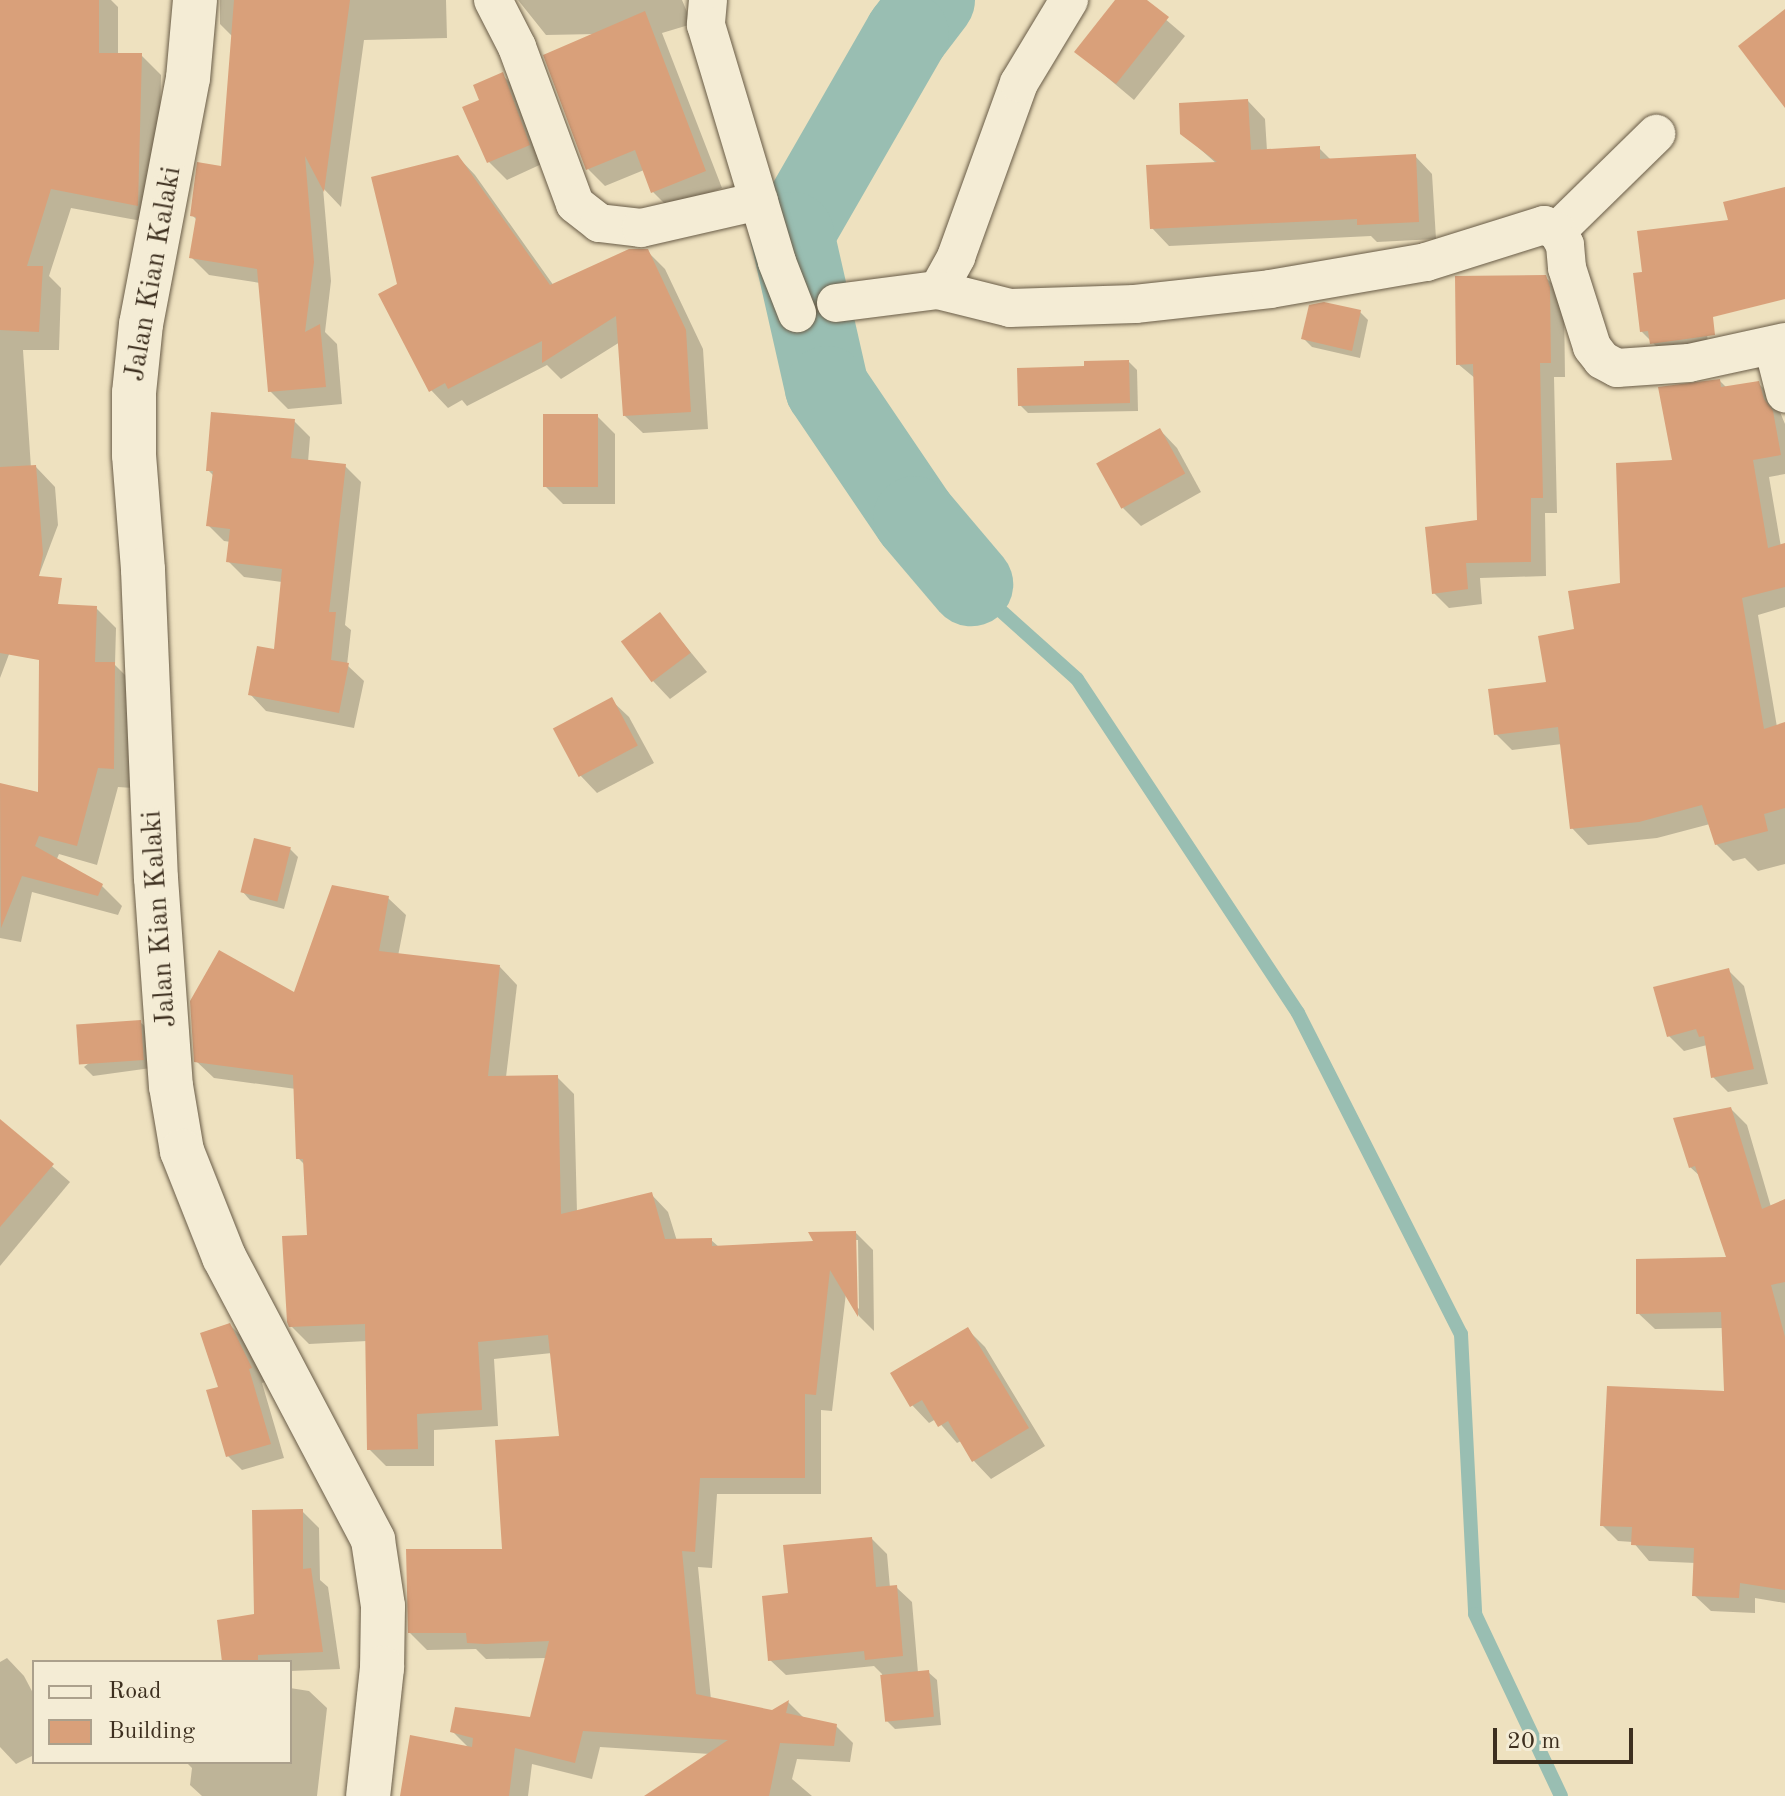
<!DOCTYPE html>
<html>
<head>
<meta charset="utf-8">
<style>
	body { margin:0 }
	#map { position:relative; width:1785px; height:1796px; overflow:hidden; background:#eee1bf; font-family:"Old Standard TT",serif }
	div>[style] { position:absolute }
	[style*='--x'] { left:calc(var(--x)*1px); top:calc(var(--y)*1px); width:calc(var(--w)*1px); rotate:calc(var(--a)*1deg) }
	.shadow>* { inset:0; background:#0003 }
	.stream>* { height:14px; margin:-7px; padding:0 7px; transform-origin:7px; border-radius:7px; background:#99beb2 }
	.river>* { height:84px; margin:-42px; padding:0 42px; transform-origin:42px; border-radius:42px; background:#99beb2 }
	.building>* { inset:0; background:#d9a07a; transform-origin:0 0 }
	.roads { filter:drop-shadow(0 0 2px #695c47) drop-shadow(0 0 2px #695c47) }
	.minor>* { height:38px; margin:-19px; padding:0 19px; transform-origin:19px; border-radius:19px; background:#f4ecd5 }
	.tertiary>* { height:44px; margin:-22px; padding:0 22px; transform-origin:22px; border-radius:22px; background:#f4ecd5 }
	span { translate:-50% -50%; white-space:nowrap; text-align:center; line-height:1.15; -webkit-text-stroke:8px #f4ecd5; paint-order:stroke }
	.street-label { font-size:28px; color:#3d2f1f }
	.legend { position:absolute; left:32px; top:1660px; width:260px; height:104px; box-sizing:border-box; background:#f4ecd5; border:2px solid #aba08c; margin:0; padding:10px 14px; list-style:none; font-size:24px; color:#3d2f1f }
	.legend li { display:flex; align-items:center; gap:16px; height:40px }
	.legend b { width:40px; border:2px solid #aba08c }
	.scale { position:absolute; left:1493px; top:1728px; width:140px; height:36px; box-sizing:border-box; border:4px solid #3d2f1f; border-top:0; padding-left:10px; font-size:24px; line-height:28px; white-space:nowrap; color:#3d2f1f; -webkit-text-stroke:6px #f4ecd5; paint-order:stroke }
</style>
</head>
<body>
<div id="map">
	<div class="shadow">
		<div style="clip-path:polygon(0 0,111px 0,118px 7px,118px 55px,141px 55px,161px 75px,158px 224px,71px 208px,49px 276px,61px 288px,59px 350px,23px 350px,31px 468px,36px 467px,55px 487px,58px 525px,0 678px)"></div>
		<div style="clip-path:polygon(220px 0,446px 0,447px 38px,364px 40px,341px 207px,323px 188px,331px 281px,325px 332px,337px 344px,342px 404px,288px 409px,270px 391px,260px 283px,209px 275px,191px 257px,197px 220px,192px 215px,223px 168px,233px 37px,220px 24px)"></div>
		<div style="clip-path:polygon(518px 0,682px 0,692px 24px,662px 33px,722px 188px,670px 209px,653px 192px,644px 170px,605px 186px,588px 169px,597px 34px,546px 35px)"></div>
		<div style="clip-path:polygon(1118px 0,1143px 0,1185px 36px,1134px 100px,1077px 52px)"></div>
		<div style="clip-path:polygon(502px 75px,520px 92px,546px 162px,507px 180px,489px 162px,482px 101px)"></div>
		<div style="clip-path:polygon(1248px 101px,1265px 119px,1267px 151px,1319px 148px,1331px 160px,1415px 156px,1432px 174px,1436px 239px,1377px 242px,1371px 236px,1169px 246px,1152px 228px,1217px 164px,1182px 133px)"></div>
		<div style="clip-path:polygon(458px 157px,475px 175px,554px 286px,647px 251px,665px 269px,703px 349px,708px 429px,643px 433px,625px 416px,620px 342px,561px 379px,547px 365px,467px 406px,462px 400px,448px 408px,431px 390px,399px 285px)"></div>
		<div style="clip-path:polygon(1785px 189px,1785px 292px,1704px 307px,1708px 343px,1661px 351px,1641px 331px,1644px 273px)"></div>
		<div style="clip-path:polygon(1545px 277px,1561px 292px,1564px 303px,1565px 377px,1554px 377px,1557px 513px,1545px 513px,1546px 576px,1480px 578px,1482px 604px,1449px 608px,1434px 593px,1479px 522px,1476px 379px,1458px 364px)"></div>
		<div style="clip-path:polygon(1360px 312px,1368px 320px,1360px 358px,1312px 347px,1303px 338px)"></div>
		<div style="clip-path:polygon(1129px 362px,1137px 370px,1138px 411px,1028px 413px,1020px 405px,1086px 368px)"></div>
		<div style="clip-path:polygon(1720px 381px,1727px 388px,1758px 383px,1775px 400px,1785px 424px,1785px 474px,1769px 477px,1781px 547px,1785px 545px,1785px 607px,1758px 615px,1777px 727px,1785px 724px,1785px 864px,1758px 871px,1745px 858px,1733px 861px,1716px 844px,1710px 824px,1657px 838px,1588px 845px,1572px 828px,1562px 744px,1512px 750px,1496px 734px,1548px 684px,1576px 631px,1623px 585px,1674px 462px)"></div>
		<div style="clip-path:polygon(597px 416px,615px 434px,615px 504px,563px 504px,545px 486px)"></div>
		<div style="clip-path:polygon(294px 421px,310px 437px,308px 462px,345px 466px,361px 482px,345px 625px,351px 630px,347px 665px,364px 681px,354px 728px,266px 711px,250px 694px,275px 651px,282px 582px,244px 577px,228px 561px,231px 542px,224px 541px,208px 525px,214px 476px,208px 470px)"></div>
		<div style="clip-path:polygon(1160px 430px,1177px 448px,1201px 492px,1141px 526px,1123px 508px)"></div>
		<div style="clip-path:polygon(96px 608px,116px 628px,115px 665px,134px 684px,133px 788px,118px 787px,97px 865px,59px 854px,56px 861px,102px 886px,122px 906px,118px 915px,32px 892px,21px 942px,0 938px,0 785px,40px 795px)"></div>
		<div style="clip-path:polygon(660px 615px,707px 672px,670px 699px,653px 681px)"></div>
		<div style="clip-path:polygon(611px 700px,629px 717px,654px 763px,597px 793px,580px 775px,555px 730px)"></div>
		<div style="clip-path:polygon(290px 849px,298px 857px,284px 909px,250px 900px,242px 891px)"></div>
		<div style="clip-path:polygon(evenodd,388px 898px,406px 915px,398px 956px,500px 967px,517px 985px,506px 1077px,557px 1077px,574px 1094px,577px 1213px,651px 1194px,668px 1212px,677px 1241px,711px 1240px,719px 1247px,816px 1243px,856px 1233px,873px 1250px,874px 1331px,859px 1316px,846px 1293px,832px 1411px,821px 1410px,821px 1494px,717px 1494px,712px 1568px,698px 1567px,711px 1700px,773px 1713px,788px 1702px,806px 1720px,836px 1726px,853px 1743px,850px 1762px,797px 1759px,792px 1779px,812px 1796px,647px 1796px,710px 1754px,600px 1747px,592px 1779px,532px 1764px,528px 1796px,402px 1796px,469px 1748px,452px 1731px,532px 1719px,547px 1658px,486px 1659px,476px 1649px,427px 1650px,410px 1633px,504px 1551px,562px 1438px,552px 1353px,494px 1359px,498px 1426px,434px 1430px,434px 1466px,386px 1466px,369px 1449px,367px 1341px,309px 1344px,291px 1326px,309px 1237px,306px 1166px,298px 1158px,296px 1089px,214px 1078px,196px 1061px,296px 995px,388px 898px,854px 1240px,858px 1240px,859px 1309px,855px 1305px,854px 1240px)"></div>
		<div style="clip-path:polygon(1729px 971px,1744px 986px,1768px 1084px,1728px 1092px,1713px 1077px,1707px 1045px,1684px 1051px,1669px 1036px)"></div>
		<div style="clip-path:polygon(140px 1022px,149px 1030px,151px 1068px,93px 1076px,84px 1067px)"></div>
		<div style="clip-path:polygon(1731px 1109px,1747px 1125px,1771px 1207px,1785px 1201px,1785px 1603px,1755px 1598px,1755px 1613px,1711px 1611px,1694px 1595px,1696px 1563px,1649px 1561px,1633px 1542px,1618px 1541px,1602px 1525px,1726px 1393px,1724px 1328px,1655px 1329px,1638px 1313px,1728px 1259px,1701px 1177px,1690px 1167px)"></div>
		<div style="clip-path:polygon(0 1121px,70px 1182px,0 1266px)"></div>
		<div style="clip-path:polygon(230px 1325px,244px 1339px,265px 1382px,262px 1383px,284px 1458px,242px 1470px,228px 1456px,221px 1388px)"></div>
		<div style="clip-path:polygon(967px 1329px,985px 1347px,1045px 1446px,991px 1479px,974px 1461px,961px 1441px,957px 1443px,936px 1419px,929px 1423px,912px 1405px)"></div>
		<div style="clip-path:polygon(302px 1511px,319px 1528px,320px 1580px,328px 1587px,340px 1669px,290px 1671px,290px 1662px,224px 1662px,256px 1616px)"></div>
		<div style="clip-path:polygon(872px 1539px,887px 1554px,890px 1588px,896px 1587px,912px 1602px,918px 1673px,928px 1672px,937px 1680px,941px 1725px,895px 1729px,887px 1721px,882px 1674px,874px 1666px,786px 1675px,770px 1660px,790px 1595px)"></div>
		<div style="clip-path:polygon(7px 1658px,24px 1676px,34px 1695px,34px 1755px,16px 1764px,0 1747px,0 1662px)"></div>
		<div style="clip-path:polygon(290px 1688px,309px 1691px,327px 1708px,317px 1796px,202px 1796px,190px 1785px,192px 1768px,186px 1762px,290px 1762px)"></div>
	</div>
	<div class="stream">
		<div style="--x:971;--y:584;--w:142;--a:41.9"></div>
		<div style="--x:1077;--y:679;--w:400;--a:56.5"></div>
		<div style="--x:1298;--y:1013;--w:360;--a:63.1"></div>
		<div style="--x:1461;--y:1334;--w:280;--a:87.1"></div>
		<div style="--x:1475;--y:1614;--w:201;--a:64.7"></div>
	</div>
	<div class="river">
		<div style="--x:933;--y:0;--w:43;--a:127.4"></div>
		<div style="--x:907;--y:34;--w:231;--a:119.9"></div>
		<div style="--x:792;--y:234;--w:158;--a:77.2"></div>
		<div style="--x:827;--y:388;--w:157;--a:55.9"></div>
		<div style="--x:915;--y:518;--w:87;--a:49.7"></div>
	</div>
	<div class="building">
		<div style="clip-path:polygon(0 0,99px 0,99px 53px,142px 53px,138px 206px,51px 189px,27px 266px,43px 266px,39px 332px,0 330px)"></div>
		<div style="clip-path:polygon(234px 0,350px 0,324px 192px,305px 156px,314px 262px,305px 332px,320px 324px,326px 387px,268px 392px,257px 269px,189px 258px,196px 217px,190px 216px,197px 162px,221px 166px)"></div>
		<div style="clip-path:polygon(1115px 0,1147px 0,1169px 17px,1116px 84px,1074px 52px)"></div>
		<div style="clip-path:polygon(1785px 9px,1785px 108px,1738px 46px)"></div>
		<div style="clip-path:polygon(645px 11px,706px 171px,651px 193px,635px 150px,586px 170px,543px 55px)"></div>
		<div style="clip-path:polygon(503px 72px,530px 145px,487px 163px,462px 107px,479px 100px,473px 85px)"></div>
		<div style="clip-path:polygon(1248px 99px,1251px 150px,1320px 146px,1320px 159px,1416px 154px,1419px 222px,1357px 225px,1357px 219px,1150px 229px,1146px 165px,1217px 162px,1180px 134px,1179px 103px)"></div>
		<div style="clip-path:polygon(458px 155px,550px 285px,629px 249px,648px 249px,686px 330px,691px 412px,623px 416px,616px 316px,542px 363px,542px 341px,448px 389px,445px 383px,429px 392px,378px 294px,397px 284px,371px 177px)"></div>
		<div style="clip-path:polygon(1785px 187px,1785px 299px,1713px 317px,1715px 335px,1650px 344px,1648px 331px,1640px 332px,1633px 273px,1642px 272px,1637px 231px,1728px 220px,1723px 202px)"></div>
		<div style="clip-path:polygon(1546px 275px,1550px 287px,1551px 363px,1540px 363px,1543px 498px,1531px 498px,1531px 562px,1466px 563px,1468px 589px,1432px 594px,1425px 527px,1477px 520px,1473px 364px,1456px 365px,1455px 276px)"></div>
		<div style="clip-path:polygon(1324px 302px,1361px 310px,1352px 351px,1301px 339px,1309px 305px)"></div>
		<div style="clip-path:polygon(1129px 360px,1130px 403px,1018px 406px,1017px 368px,1084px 366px,1084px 361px)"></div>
		<div style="clip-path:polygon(1720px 379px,1721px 387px,1759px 381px,1764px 399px,1773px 411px,1781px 455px,1753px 460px,1768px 548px,1785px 543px,1785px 587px,1742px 598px,1764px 729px,1785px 722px,1785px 808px,1764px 814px,1768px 831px,1715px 845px,1702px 805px,1639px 822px,1570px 829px,1558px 727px,1494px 735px,1488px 689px,1546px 682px,1538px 636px,1574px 629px,1568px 591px,1620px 583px,1616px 463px,1672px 460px,1658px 387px)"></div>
		<div style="clip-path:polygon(211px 412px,295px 419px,291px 458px,346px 464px,329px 612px,336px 612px,331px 660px,349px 663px,339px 713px,248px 695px,257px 646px,274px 649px,282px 569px,226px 562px,230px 529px,206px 526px,213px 471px,206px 471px)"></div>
		<div style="left:598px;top:414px;width:73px;height:55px;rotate:90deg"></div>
		<div style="left:1160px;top:428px;width:52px;height:73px;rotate:61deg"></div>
		<div style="clip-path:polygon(36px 465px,43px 554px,39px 576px,62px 578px,58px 604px,97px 606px,95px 662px,115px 662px,114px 769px,98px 768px,77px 846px,39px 836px,35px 846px,103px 884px,98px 896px,22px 876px,1px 928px,0 783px,38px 792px,39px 660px,0 653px,0 467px)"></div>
		<div style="left:660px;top:612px;width:51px;height:49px;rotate:53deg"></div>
		<div style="left:612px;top:697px;width:55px;height:67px;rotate:62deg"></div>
		<div style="left:254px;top:838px;width:38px;height:56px;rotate:14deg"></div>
		<div style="clip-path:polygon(332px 885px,389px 896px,379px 951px,500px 965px,488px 1076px,558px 1075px,561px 1214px,652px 1192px,665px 1239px,712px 1238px,712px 1246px,813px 1241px,808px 1232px,856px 1231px,858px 1317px,830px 1270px,816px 1395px,805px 1394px,805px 1478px,700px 1478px,695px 1552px,682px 1551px,696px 1694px,772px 1710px,789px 1700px,786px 1713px,837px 1724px,834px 1746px,780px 1743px,769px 1796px,644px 1796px,728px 1740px,583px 1731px,575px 1763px,515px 1748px,509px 1796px,400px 1796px,410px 1735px,472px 1747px,473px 1738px,450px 1732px,455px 1707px,530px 1717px,549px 1641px,485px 1644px,467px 1643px,466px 1633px,408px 1633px,406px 1549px,502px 1549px,495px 1440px,559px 1436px,548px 1335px,478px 1342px,482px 1410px,417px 1414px,418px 1449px,367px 1450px,365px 1324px,289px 1327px,287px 1322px,282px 1236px,307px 1235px,303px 1159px,296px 1159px,293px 1075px,194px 1062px,190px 1001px,219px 950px,294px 992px)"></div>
		<div style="clip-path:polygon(1729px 968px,1754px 1069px,1711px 1078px,1704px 1036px,1699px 1037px,1696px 1029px,1667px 1037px,1653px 987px)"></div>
		<div style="left:141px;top:1020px;width:40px;height:65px;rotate:86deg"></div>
		<div style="clip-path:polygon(1731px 1107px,1762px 1209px,1785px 1199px,1785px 1282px,1771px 1285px,1785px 1337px,1785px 1590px,1740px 1583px,1739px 1598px,1692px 1596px,1694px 1548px,1631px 1545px,1632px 1527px,1600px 1526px,1607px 1386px,1724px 1391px,1721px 1312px,1636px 1314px,1636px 1259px,1726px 1257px,1695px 1166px,1689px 1168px,1673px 1118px)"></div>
		<div style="clip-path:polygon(0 1119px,54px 1164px,0 1227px)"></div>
		<div style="clip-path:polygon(230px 1323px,252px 1368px,249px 1369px,271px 1444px,226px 1457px,206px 1390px,218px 1387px,200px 1333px)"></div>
		<div style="clip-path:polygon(968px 1327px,1029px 1428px,972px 1462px,948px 1421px,938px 1427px,922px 1400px,910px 1407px,890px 1373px)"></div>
		<div style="clip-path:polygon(303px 1509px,303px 1569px,311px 1568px,323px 1652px,258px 1655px,258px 1662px,222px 1662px,217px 1620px,254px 1614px,252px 1510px)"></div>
		<div style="clip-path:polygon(872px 1537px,876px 1587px,897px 1585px,903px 1656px,865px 1660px,864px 1651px,768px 1661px,762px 1596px,788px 1593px,783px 1545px)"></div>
		<div style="left:929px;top:1670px;width:47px;height:49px;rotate:84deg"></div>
	</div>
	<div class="roads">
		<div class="minor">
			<div style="--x:493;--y:0;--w:53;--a:62.9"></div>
			<div style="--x:517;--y:47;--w:167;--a:69.7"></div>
			<div style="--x:575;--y:204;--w:31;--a:38"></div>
			<div style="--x:599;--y:223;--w:42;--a:6.8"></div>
			<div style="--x:641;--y:228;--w:121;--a:-12.9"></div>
			<div style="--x:708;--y:0;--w:25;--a:95"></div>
			<div style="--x:706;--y:25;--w:247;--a:73.3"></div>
			<div style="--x:777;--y:262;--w:55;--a:68.6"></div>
			<div style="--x:1557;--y:231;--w:139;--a:-44.4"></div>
			<div style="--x:938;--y:290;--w:38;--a:-61"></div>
			<div style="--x:956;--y:257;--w:185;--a:-70.1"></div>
			<div style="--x:1019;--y:83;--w:97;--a:-58.9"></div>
			<div style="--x:836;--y:303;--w:103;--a:-7.3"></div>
			<div style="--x:938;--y:290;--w:74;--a:14"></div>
			<div style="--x:1010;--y:308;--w:125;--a:-1.8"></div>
			<div style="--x:1135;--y:304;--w:136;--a:-6.3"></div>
			<div style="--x:1270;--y:289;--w:158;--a:-9.8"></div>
			<div style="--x:1426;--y:262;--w:124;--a:-17.4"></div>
			<div style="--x:1544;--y:225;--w:14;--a:25"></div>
			<div style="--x:1557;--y:231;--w:16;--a:60"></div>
			<div style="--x:1565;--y:245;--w:23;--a:85"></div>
			<div style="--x:1567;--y:268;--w:83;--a:72.4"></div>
			<div style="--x:1592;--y:347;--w:16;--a:52"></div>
			<div style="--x:1602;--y:360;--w:17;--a:28"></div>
			<div style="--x:1617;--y:368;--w:72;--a:-4"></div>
			<div style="--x:1689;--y:363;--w:98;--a:-12.3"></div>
			<div style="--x:1773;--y:346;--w:49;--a:75.7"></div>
		</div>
		<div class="tertiary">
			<div style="--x:195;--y:0;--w:78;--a:95.1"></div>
			<div style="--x:188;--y:78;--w:250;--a:100.8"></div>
			<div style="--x:141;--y:324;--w:69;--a:95.8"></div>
			<div style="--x:134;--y:393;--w:62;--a:90"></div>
			<div style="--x:134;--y:455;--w:115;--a:85.5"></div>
			<div style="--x:143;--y:570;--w:308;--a:87.6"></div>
			<div style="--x:156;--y:878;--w:209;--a:85.9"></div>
			<div style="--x:171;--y:1086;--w:66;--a:80.4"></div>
			<div style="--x:182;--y:1151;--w:114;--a:68.4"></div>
			<div style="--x:224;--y:1257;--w:320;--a:62.2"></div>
			<div style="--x:373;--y:1540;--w:67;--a:81.4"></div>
			<div style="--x:383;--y:1606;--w:62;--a:90.9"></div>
			<div style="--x:382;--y:1668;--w:129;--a:96.2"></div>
		</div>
	</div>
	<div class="street-label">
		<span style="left:154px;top:274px;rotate:-80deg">Jalan Kian Kalaki</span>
		<span style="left:160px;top:919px;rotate:-94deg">Jalan Kian Kalaki</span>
	</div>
	<ul class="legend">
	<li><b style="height:10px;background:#f4ecd5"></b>Road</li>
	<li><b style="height:22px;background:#d9a07a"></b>Building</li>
	</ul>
	<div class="scale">20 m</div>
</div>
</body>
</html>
